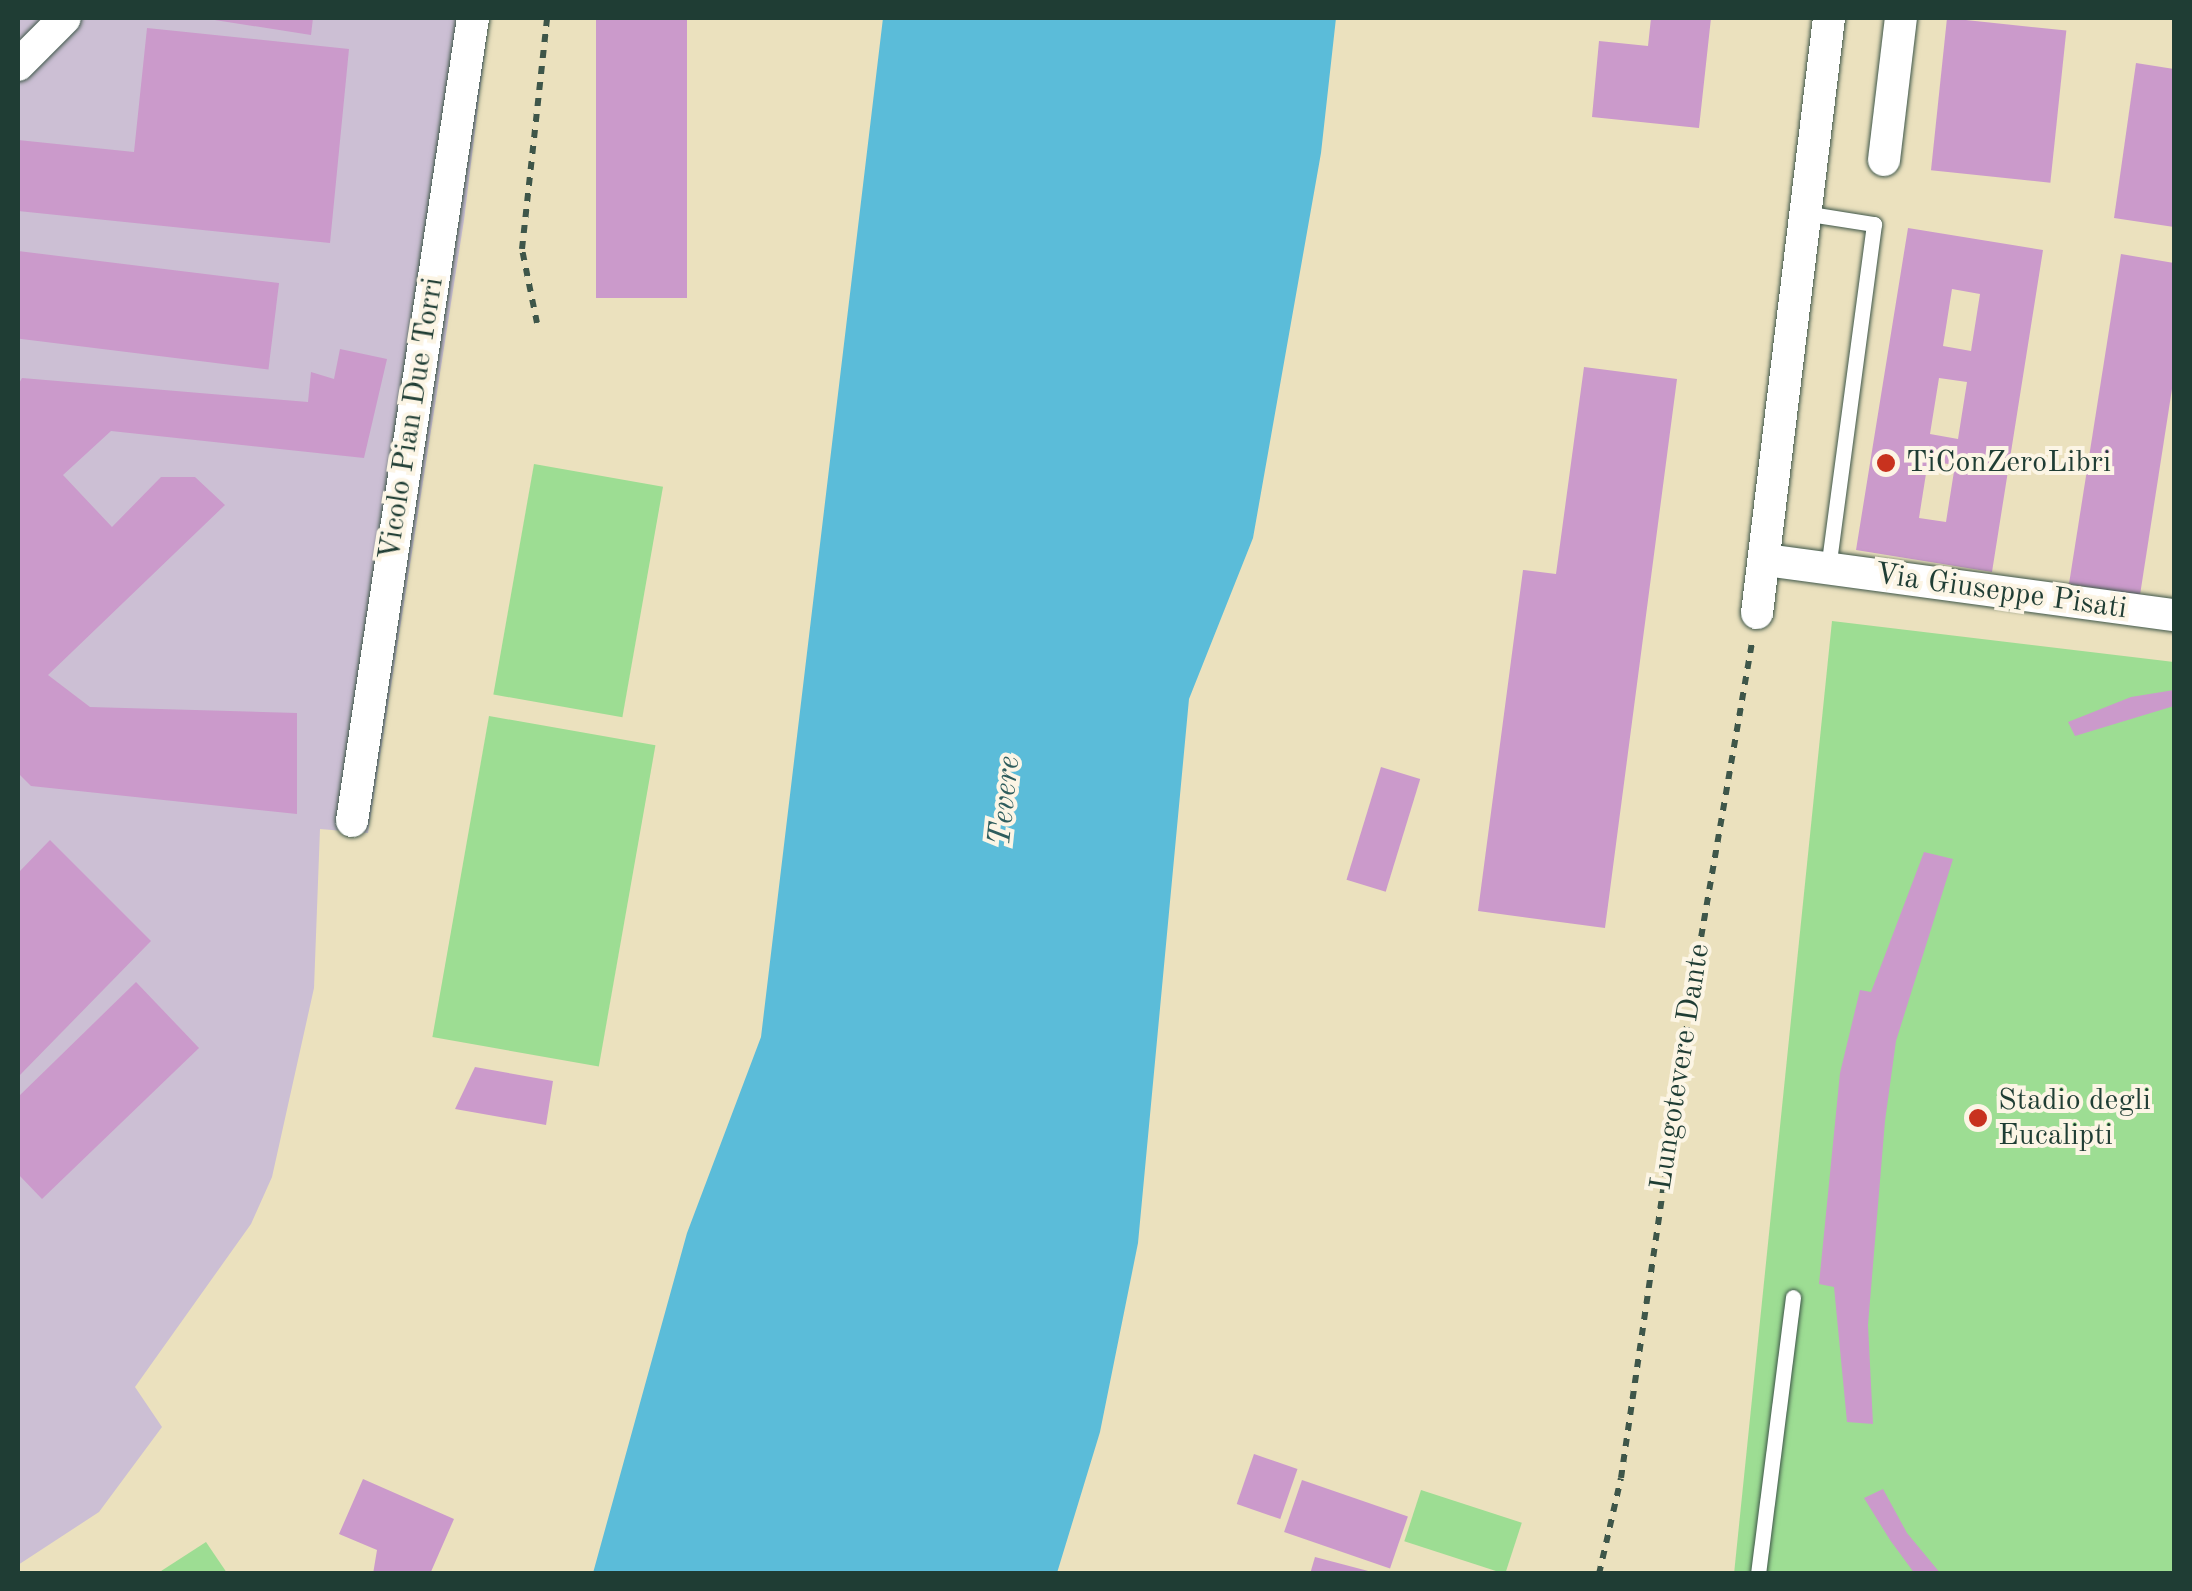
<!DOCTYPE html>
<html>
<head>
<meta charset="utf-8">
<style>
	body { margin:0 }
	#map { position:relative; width:2192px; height:1591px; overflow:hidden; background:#ebe1be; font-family:"Old Standard TT",serif }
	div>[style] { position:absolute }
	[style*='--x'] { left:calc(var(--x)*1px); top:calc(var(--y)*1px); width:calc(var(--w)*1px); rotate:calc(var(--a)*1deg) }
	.industrial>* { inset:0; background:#ccbfd4 }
	.green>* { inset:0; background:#9ddd93; transform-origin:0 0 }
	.water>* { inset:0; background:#5bbcd9 }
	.building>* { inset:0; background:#cb9acb; transform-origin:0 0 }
	.path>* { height:6px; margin-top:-3px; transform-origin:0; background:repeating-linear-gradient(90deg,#3e5649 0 8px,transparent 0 16px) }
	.roads { filter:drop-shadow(0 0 2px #3e5649) drop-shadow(0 0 2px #3e5649) }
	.lane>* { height:15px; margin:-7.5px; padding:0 7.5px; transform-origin:7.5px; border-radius:7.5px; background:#fff }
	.street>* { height:32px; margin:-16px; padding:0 16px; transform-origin:16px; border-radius:16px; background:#fff }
	.dots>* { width:28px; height:28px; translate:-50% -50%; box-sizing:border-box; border:5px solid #fcf5e5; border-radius:50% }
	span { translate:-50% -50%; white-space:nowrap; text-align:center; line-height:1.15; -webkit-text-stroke:8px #fcf5e5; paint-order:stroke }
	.street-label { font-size:30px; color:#1f3d34 }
	.poi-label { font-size:30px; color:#1f3d34 }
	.left { translate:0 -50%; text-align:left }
	.water-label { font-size:32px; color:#2e5d5d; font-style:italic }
	.frame { position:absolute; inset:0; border:20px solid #1f3d34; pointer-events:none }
</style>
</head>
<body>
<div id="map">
	<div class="industrial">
		<div style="clip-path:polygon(18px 18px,489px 18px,464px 220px,368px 833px,320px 829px,314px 988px,272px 1177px,251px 1224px,135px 1387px,162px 1427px,99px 1512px,18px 1565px)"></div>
	</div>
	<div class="green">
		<div style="left:534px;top:464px;width:131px;height:234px;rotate:10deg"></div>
		<div style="clip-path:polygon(1832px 621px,2174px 662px,2174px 1573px,1734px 1574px)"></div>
		<div style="left:489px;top:716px;width:169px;height:326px;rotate:10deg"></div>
		<div style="left:1421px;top:1490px;width:106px;height:54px;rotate:18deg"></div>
		<div style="clip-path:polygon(206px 1542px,227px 1573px,158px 1573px)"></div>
	</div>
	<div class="water">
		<div style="clip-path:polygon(883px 18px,1336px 18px,1321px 153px,1253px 538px,1189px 699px,1138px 1243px,1100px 1432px,1057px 1573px,593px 1573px,687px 1233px,761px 1037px)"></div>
	</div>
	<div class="building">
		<div style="clip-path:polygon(202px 18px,313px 18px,311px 35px)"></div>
		<div style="left:596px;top:18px;width:91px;height:280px"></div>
		<div style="clip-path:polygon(1651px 18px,1711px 18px,1699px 128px,1592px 117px,1599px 41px,1648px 46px)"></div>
		<div style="left:1947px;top:18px;width:120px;height:153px;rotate:6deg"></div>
		<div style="clip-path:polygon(147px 28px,349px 49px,330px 243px,18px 211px,18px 140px,134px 152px)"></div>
		<div style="clip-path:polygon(2136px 63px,2174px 69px,2174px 227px,2114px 218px)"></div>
		<div style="clip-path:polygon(evenodd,1908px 228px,2043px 250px,1992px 572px,1856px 550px,1908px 228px,1952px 289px,1980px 294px,1971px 351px,1943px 346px,1952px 289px,1908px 228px,1939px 378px,1967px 382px,1958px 439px,1930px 434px,1939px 378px,1908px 228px,1928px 461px,1955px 465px,1946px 522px,1919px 518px,1928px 461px)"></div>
		<div style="left:18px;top:251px;width:263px;height:87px;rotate:7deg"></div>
		<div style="clip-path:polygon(2121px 254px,2174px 263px,2174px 376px,2140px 595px,2069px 584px)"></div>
		<div style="clip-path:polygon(340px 349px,387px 359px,364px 458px,111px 431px,63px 475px,112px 527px,161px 477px,195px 477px,225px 505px,48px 675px,90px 707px,297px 713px,297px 814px,31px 786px,18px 773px,18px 385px,22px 378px,308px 402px,311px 372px,334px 379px)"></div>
		<div style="clip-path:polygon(1584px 367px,1677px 379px,1605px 928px,1478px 911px,1523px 570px,1556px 574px)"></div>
		<div style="clip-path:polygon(2174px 690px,2174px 706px,2075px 736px,2068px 722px,2131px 697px)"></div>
		<div style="left:1381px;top:767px;width:41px;height:118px;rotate:17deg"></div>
		<div style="clip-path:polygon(50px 840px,151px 941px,18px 1077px,18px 873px)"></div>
		<div style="clip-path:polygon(1924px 852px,1953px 859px,1896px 1041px,1885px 1121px,1868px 1325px,1873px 1424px,1847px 1422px,1834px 1287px,1819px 1284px,1840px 1073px,1860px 990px,1871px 992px)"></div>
		<div style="clip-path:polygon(136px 982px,199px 1048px,42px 1199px,18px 1174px,18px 1097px)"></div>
		<div style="clip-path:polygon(475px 1067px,553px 1081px,546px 1125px,455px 1109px)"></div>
		<div style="left:1254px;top:1454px;width:46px;height:53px;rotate:19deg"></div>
		<div style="clip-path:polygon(363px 1479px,454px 1519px,430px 1574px,373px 1574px,377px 1550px,339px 1534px)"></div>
		<div style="left:1302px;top:1480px;width:112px;height:55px;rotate:19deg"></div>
		<div style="clip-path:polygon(1883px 1489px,1907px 1533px,1941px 1574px,1915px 1574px,1890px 1540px,1864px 1498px)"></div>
		<div style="clip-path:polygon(1315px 1557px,1372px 1572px,1372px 1574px,1310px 1574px)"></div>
	</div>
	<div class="path">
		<div style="--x:537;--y:323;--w:76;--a:-101.5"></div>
		<div style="--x:522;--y:249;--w:232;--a:-83.8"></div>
		<div style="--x:1599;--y:1574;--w:98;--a:-77.1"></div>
		<div style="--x:1621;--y:1478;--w:499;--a:-81.7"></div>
		<div style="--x:1693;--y:984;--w:345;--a:-80.2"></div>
	</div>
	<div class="roads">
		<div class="lane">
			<div style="--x:1810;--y:214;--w:65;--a:8.9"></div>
			<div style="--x:1874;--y:224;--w:348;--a:97.6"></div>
			<div style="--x:1758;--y:1574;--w:279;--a:-82.8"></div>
		</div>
		<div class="street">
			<div style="--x:18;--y:65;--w:66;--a:-45"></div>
			<div style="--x:1884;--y:160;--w:143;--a:-83.2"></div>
			<div style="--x:1766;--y:560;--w:412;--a:7.7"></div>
			<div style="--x:1757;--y:613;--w:599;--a:-83.1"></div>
			<div style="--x:352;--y:821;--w:812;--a:-81.43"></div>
		</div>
	</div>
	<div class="dots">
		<div style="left:1886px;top:463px;background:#c8321e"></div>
		<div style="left:1978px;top:1118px;background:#c8321e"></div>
	</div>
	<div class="street-label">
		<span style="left:412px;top:419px;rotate:-81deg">Vicolo Pian Due Torri</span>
		<span style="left:2001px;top:592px;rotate:8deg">Via Giuseppe Pisati</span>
		<span style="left:1681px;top:1067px;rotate:-81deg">Lungotevere Dante</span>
	</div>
	<div class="poi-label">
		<span class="left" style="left:1906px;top:463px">TiConZeroLibri</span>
		<span class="left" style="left:1998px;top:1118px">Stadio degli<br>Eucalipti</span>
	</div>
	<div class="water-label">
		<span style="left:1006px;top:801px;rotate:-84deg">Tevere</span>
	</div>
	<div class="frame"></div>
</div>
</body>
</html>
